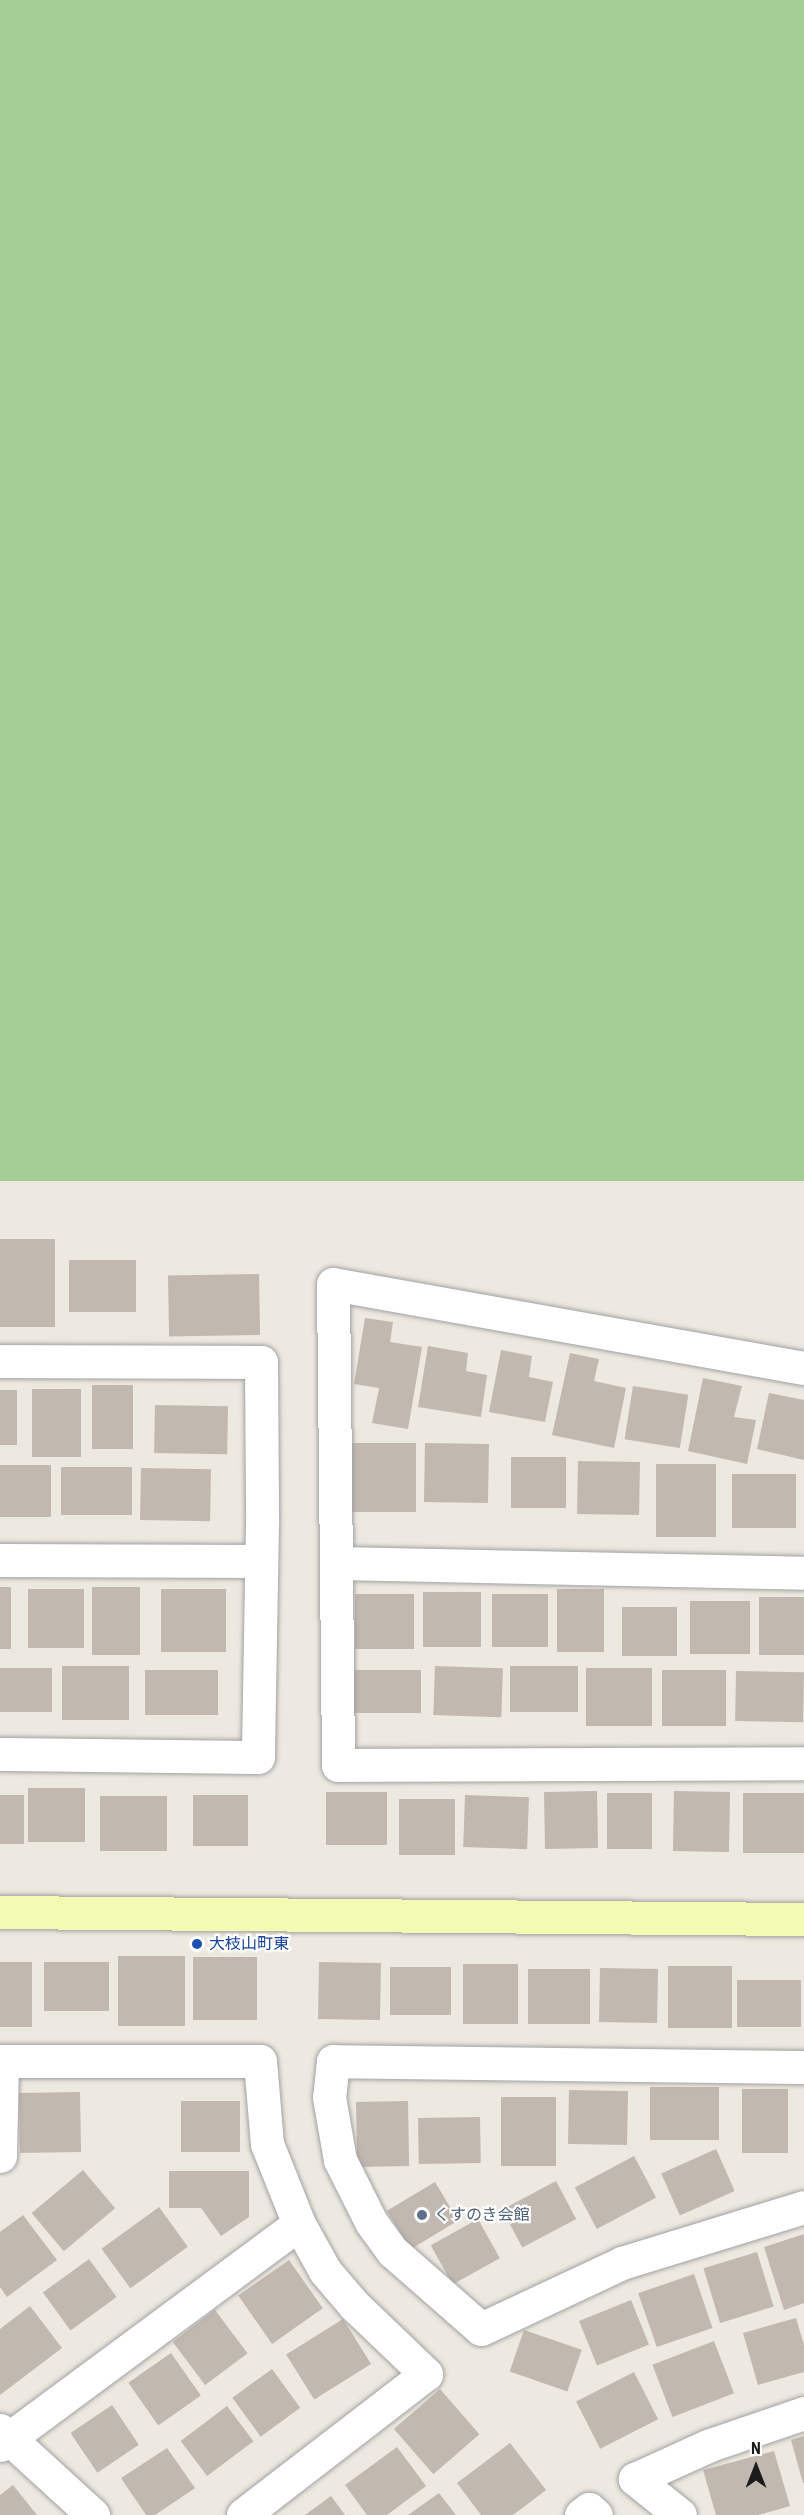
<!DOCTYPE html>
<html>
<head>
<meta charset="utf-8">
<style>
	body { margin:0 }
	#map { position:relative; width:804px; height:2515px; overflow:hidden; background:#ede9e0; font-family:"Roboto Condensed","Noto Sans JP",sans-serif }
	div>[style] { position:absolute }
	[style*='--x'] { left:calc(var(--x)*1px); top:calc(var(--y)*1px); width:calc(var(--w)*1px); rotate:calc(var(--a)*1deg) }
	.forest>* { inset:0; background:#a2cd94; transform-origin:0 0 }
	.building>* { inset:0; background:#c1b8b0; transform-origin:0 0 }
	.roads { filter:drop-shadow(0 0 2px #a2a2a2) drop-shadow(0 0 2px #a2a2a2) }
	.street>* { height:33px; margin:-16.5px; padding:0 16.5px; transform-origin:16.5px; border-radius:16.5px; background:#fff }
	.secondary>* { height:33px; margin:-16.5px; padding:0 16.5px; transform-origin:16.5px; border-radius:16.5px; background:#f3fab1 }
	.dots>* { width:16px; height:16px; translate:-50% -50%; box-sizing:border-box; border:3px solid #fff; border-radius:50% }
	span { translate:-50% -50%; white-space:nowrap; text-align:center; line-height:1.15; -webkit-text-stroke:4.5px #fff; paint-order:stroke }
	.transit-label { font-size:16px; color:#164399 }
	.left { translate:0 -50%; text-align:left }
	.service-label { font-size:16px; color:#4e5e75 }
	.north { position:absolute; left:726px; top:2437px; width:60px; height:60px; -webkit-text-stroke:4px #fff; paint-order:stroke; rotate:0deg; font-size:16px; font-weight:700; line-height:24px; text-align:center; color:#1b1b1b }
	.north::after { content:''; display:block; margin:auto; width:21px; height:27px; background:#1b1b1b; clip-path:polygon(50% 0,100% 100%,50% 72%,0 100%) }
</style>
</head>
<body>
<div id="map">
	<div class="forest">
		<div style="left:0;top:0;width:804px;height:1181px"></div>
	</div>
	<div class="building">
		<div style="left:0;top:1239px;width:55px;height:88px"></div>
		<div style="left:69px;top:1260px;width:67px;height:52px"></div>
		<div style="left:259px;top:1274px;width:61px;height:91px;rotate:89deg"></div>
		<div style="clip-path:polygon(365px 1318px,393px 1322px,390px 1342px,422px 1347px,408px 1429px,372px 1423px,379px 1388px,354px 1384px)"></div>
		<div style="clip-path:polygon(428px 1346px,468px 1353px,466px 1371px,487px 1375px,481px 1417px,418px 1407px)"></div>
		<div style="clip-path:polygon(501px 1350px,532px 1356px,529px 1377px,553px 1382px,545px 1422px,489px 1412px)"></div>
		<div style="clip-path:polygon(570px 1353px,599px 1359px,594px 1381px,626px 1388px,614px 1448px,552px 1435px)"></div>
		<div style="clip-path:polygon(703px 1378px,742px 1386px,734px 1417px,756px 1420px,747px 1464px,688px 1451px)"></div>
		<div style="left:92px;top:1385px;width:41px;height:64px"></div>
		<div style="left:633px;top:1386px;width:56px;height:54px;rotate:9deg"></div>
		<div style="left:32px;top:1389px;width:49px;height:68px"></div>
		<div style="left:0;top:1390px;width:17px;height:55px"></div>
		<div style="clip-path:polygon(769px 1393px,804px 1400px,804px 1460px,757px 1449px)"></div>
		<div style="left:155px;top:1405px;width:73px;height:48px;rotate:1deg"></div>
		<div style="left:352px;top:1443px;width:64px;height:69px"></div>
		<div style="left:425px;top:1443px;width:64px;height:59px;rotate:1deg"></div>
		<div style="left:511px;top:1457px;width:55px;height:51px"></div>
		<div style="left:578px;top:1461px;width:62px;height:53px;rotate:1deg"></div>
		<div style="left:656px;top:1464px;width:60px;height:73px"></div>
		<div style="left:0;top:1465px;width:51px;height:52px"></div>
		<div style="left:61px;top:1467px;width:71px;height:48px"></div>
		<div style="left:141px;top:1468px;width:70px;height:52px;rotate:1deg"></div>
		<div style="left:732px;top:1474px;width:64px;height:54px"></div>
		<div style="left:0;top:1587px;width:11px;height:62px"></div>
		<div style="left:92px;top:1587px;width:48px;height:68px"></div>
		<div style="left:28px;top:1589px;width:56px;height:59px"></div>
		<div style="left:161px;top:1589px;width:65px;height:63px"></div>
		<div style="left:557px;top:1589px;width:47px;height:63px"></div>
		<div style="left:423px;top:1592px;width:58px;height:55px"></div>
		<div style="left:355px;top:1594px;width:59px;height:55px"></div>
		<div style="left:492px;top:1594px;width:56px;height:53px"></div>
		<div style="left:759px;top:1597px;width:45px;height:58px"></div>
		<div style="left:690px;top:1601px;width:60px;height:53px"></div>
		<div style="left:622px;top:1607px;width:55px;height:49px"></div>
		<div style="left:62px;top:1666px;width:67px;height:54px"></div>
		<div style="left:435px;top:1666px;width:68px;height:49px;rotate:2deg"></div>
		<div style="left:578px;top:1666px;width:46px;height:68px;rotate:90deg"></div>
		<div style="left:0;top:1668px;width:52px;height:44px"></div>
		<div style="left:586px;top:1668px;width:66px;height:58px"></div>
		<div style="left:145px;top:1670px;width:73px;height:45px"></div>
		<div style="left:421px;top:1670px;width:43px;height:71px;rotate:90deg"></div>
		<div style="left:662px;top:1670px;width:64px;height:56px"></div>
		<div style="left:736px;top:1671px;width:68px;height:50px;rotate:1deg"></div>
		<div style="left:28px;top:1788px;width:57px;height:54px"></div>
		<div style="left:597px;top:1791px;width:57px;height:53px;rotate:89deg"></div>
		<div style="left:674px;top:1791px;width:56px;height:60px;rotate:1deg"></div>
		<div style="left:326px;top:1792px;width:61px;height:53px"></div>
		<div style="left:607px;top:1793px;width:45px;height:56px"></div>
		<div style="left:743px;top:1793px;width:61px;height:60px"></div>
		<div style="left:0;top:1795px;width:24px;height:49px"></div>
		<div style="left:193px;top:1795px;width:55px;height:51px"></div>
		<div style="left:465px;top:1795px;width:64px;height:52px;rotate:2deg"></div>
		<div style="left:100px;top:1796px;width:67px;height:55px"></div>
		<div style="left:399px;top:1799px;width:56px;height:56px"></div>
		<div style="left:118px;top:1956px;width:67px;height:70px"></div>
		<div style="left:193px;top:1957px;width:64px;height:63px"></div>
		<div style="left:32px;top:1962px;width:65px;height:32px;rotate:90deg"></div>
		<div style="left:44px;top:1962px;width:65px;height:49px"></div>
		<div style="left:319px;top:1962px;width:62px;height:57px;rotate:1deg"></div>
		<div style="left:463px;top:1964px;width:55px;height:60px"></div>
		<div style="left:668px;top:1966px;width:64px;height:62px"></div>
		<div style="left:390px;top:1967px;width:61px;height:48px"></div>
		<div style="left:600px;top:1968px;width:58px;height:54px;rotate:1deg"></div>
		<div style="left:590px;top:1969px;width:55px;height:62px;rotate:90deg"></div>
		<div style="left:737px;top:1980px;width:64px;height:47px"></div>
		<div style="left:719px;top:2087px;width:53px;height:69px;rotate:90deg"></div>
		<div style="left:742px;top:2089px;width:46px;height:64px"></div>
		<div style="left:569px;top:2090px;width:59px;height:54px;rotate:1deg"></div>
		<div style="left:80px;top:2092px;width:60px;height:61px;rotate:89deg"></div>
		<div style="left:501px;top:2097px;width:55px;height:69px"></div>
		<div style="left:181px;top:2101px;width:59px;height:51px"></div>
		<div style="left:408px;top:2101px;width:65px;height:52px;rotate:89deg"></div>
		<div style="left:480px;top:2117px;width:46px;height:62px;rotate:89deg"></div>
		<div style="left:716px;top:2149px;width:46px;height:60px;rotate:66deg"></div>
		<div style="left:634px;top:2156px;width:47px;height:67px;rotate:62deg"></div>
		<div style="left:83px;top:2170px;width:50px;height:67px;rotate:50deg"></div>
		<div style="clip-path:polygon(169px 2171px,249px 2171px,249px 2217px,221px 2236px,201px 2208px,169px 2208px)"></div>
		<div style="left:556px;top:2181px;width:43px;height:61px;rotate:62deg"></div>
		<div style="left:435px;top:2182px;width:45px;height:56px;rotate:59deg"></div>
		<div style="left:159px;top:2207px;width:49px;height:71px;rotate:54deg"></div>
		<div style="clip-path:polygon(23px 2215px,57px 2260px,7px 2297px,0 2287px,0 2232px)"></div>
		<div style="left:478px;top:2219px;width:45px;height:54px;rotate:61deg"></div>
		<div style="clip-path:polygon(804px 2234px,804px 2303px,784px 2310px,764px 2247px)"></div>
		<div style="left:757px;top:2252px;width:57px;height:56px;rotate:73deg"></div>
		<div style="left:89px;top:2259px;width:47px;height:57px;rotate:54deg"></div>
		<div style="left:289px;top:2260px;width:59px;height:62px;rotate:55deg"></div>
		<div style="left:694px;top:2274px;width:57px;height:59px;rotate:71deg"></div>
		<div style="left:631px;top:2300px;width:48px;height:56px;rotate:68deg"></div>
		<div style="clip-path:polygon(30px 2306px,62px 2348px,0 2395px,0 2329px)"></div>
		<div style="left:215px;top:2310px;width:54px;height:53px;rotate:53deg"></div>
		<div style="clip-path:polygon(796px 2318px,804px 2345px,804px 2372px,758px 2385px,743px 2333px)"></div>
		<div style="left:343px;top:2319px;width:53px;height:67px;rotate:58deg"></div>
		<div style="left:524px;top:2330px;width:61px;height:44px;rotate:19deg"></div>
		<div style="left:714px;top:2341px;width:56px;height:66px;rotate:69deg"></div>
		<div style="left:171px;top:2353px;width:52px;height:52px;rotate:55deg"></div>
		<div style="left:272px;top:2369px;width:48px;height:49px;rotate:54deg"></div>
		<div style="left:634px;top:2372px;width:53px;height:65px;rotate:63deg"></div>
		<div style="left:440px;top:2389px;width:60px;height:61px;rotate:49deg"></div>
		<div style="left:112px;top:2405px;width:48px;height:50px;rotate:56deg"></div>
		<div style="left:227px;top:2406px;width:44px;height:58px;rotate:53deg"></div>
		<div style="clip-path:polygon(804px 2436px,804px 2483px,803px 2483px,791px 2440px)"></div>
		<div style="clip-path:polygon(510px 2443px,546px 2490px,513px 2515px,481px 2515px,457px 2483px)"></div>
		<div style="clip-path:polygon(397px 2447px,426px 2486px,387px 2515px,367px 2515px,345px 2485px)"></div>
		<div style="clip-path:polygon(167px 2448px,195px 2488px,155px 2515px,146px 2515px,121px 2478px)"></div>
		<div style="clip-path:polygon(774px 2451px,790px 2506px,758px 2515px,716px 2515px,703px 2470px)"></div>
		<div style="clip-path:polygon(13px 2485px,37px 2515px,0 2515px,0 2495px)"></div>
		<div style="clip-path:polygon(439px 2493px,456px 2515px,408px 2515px)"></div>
		<div style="clip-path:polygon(331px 2496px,345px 2515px,305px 2515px)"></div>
	</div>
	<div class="roads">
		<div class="street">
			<div style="--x:0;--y:1361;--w:261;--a:0.2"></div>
			<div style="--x:261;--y:1362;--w:161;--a:89.6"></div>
			<div style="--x:262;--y:1523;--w:234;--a:91"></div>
			<div style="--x:258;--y:1757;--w:258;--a:-179.3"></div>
			<div style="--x:804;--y:1368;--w:478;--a:-169.9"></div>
			<div style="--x:333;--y:1284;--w:481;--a:89.4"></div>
			<div style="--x:338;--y:1765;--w:466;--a:-0.2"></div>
			<div style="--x:0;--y:1560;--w:261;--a:0.2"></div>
			<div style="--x:337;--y:1563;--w:467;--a:1.2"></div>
			<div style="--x:0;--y:2061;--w:260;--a:0"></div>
			<div style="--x:260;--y:2061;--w:83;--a:85.2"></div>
			<div style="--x:267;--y:2144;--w:86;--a:68.2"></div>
			<div style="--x:299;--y:2224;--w:54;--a:61"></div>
			<div style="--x:325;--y:2271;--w:45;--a:49.5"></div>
			<div style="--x:354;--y:2305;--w:100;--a:43.8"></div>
			<div style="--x:426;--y:2374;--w:231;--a:142.4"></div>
			<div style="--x:804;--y:2067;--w:471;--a:-179.3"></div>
			<div style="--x:333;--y:2061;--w:36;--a:96"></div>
			<div style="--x:329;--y:2097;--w:64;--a:80.1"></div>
			<div style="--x:340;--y:2160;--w:69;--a:63.4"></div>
			<div style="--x:371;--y:2222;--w:36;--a:54"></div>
			<div style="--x:392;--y:2251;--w:118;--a:41.2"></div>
			<div style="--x:481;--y:2329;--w:156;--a:-25.1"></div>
			<div style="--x:622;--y:2263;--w:190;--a:-17.1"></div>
			<div style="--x:0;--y:2156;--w:95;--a:-88.8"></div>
			<div style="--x:0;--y:2430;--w:126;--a:42.4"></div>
			<div style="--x:0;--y:2445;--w:372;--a:-36.5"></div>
			<div style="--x:581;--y:2515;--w:10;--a:-37"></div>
			<div style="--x:589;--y:2509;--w:9;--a:41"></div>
			<div style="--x:680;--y:2515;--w:58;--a:-141.3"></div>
			<div style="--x:635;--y:2479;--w:82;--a:-24.4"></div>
			<div style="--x:710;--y:2445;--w:99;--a:-18.8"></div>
		</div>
		<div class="secondary">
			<div style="--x:0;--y:1912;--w:804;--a:0.5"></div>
		</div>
	</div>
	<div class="dots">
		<div style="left:197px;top:1944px;background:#1a4fb4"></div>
		<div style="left:422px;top:2215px;background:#5c6f8a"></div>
	</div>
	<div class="transit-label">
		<span class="left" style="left:209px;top:1944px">大枝山町東</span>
	</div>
	<div class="service-label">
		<span class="left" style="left:434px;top:2215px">くすのき会館</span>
	</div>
	<div class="north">N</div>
</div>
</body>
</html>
